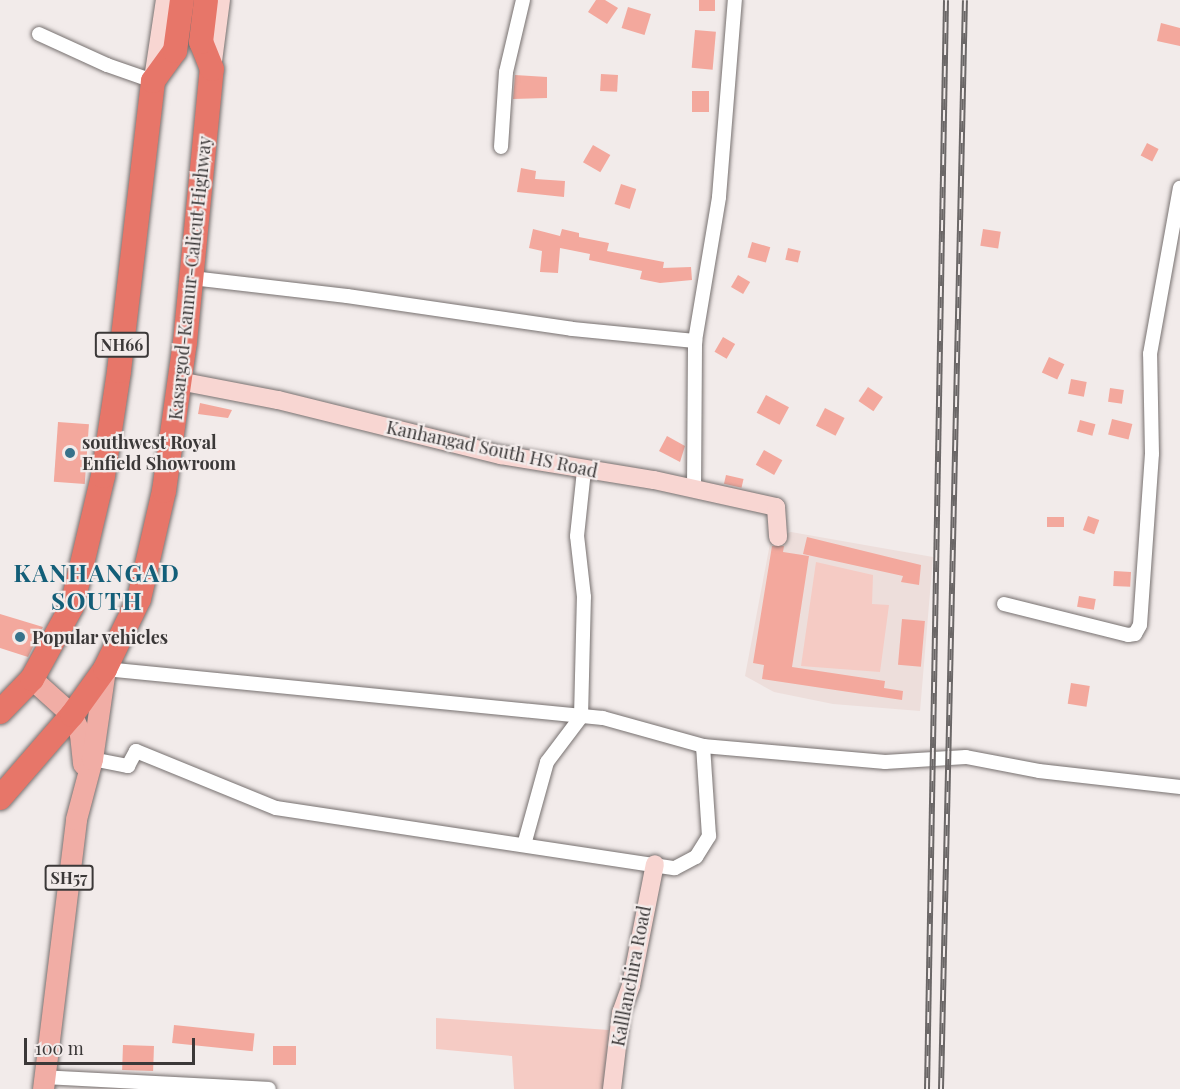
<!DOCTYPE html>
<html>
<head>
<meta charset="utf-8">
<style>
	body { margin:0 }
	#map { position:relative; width:1180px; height:1089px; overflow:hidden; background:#f2ebea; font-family:"Playfair Display",serif }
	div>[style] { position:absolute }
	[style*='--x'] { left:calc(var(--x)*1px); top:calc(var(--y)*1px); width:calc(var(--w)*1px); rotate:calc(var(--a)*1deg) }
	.built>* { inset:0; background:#eddedb }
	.green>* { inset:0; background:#f5cbc4 }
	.building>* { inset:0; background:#f3a89d; transform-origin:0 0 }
	.roads { filter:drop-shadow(0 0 2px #777170) drop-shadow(0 0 2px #777170) }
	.street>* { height:14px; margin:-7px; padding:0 7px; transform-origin:7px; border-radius:7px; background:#fff }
	.secondary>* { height:18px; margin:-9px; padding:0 9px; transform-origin:9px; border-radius:9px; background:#f8d6d2 }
	.primary>* { height:21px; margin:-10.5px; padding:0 10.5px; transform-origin:10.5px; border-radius:10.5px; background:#f1ada5 }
	.highway>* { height:24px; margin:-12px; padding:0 12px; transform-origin:12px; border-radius:12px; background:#e77669 }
	.rail>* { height:6px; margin-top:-3px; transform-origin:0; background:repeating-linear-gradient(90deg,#f2ebea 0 11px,#6b6767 0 22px); box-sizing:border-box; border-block:2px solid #6b6767 }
	.dots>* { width:16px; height:16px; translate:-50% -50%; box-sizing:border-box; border:3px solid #f2ebea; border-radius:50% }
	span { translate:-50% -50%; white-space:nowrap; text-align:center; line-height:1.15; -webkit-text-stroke:4.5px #f2ebea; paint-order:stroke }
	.shield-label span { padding:2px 4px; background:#f2ebea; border:2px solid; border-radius:4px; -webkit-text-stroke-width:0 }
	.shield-label { font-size:16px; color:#3b3838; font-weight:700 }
	.street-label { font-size:18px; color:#3b3838 }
	.poi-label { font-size:18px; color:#3b3838; font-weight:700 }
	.left { translate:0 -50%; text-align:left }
	.district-label { font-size:24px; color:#135e78; font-weight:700; letter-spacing:1.5px }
	.scale { position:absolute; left:24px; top:1038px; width:171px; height:27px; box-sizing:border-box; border:3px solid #3b3838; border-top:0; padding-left:8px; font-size:18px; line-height:21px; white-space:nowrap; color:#3b3838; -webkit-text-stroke:4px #f2ebea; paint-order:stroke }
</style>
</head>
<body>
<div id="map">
	<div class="built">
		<div style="clip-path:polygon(791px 532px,933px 557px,920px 711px,833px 704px,774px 692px,745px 676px,771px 538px)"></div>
	</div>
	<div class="green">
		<div style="clip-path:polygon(816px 562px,873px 575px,872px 604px,889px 605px,880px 672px,801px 666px)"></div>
		<div style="clip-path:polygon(436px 1018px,609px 1030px,603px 1089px,514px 1089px,512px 1056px,436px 1049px)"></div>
	</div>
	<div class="building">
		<div style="clip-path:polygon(596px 0,605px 0,618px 8px,607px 24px,588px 12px)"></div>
		<div style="left:699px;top:0;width:16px;height:11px"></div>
		<div style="left:628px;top:7px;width:24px;height:22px;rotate:17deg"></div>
		<div style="clip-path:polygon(1161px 23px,1180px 28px,1180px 46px,1157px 41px)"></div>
		<div style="left:695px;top:30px;width:21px;height:38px;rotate:5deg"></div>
		<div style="left:601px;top:74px;width:17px;height:17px;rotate:3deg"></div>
		<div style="clip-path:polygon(515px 75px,547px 77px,547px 98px,513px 99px)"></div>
		<div style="left:692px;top:91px;width:17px;height:21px"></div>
		<div style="left:1147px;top:143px;width:13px;height:14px;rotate:27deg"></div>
		<div style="left:593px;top:145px;width:20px;height:20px;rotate:30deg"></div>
		<div style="clip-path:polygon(521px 168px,536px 171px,535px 179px,565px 181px,564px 197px,517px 192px)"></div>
		<div style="left:621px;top:184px;width:16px;height:21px;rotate:18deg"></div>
		<div style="clip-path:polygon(533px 229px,560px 236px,562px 229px,579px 233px,579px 237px,609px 243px,607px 251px,664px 262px,663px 268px,691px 267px,692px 280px,660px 283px,640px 279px,642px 271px,589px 260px,590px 254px,560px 248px,558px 273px,540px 272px,542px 251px,529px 248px)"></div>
		<div style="left:983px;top:229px;width:18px;height:17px;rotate:9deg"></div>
		<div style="left:752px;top:242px;width:19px;height:16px;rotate:16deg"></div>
		<div style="left:788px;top:248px;width:13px;height:12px;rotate:13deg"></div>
		<div style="left:738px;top:275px;width:14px;height:14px;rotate:30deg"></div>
		<div style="left:723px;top:337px;width:14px;height:17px;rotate:30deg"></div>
		<div style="left:1049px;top:357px;width:17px;height:17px;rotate:25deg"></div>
		<div style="left:1071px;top:379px;width:16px;height:15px;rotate:11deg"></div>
		<div style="left:868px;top:387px;width:18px;height:17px;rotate:34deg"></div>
		<div style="left:1110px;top:388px;width:14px;height:14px;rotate:8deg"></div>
		<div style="left:766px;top:395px;width:26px;height:20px;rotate:28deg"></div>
		<div style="clip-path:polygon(200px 403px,232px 410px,228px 418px,198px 414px)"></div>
		<div style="left:825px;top:408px;width:22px;height:20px;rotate:27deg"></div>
		<div style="left:1112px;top:419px;width:21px;height:16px;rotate:14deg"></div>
		<div style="left:1080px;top:420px;width:16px;height:12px;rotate:15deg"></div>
		<div style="left:58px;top:422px;width:31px;height:60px;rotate:4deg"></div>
		<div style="clip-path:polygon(667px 436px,685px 446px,680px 462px,659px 451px)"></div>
		<div style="left:764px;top:450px;width:21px;height:17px;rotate:29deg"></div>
		<div style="left:726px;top:475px;width:18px;height:9px;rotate:13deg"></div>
		<div style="left:1088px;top:516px;width:12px;height:15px;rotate:20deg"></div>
		<div style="left:1047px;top:517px;width:17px;height:10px"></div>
		<div style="clip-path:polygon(807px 537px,921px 565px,919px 585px,901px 582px,903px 576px,803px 554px)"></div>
		<div style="clip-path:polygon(772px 546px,784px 546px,783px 552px,809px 556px,792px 667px,885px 681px,884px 688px,903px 691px,902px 700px,762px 679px,764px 665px,753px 663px)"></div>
		<div style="left:1114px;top:571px;width:17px;height:15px;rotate:3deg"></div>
		<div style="left:1079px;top:596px;width:17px;height:11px;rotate:10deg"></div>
		<div style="clip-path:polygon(0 614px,43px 627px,28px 657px,0 648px)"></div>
		<div style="left:902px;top:619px;width:23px;height:46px;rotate:5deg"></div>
		<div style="left:1071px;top:683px;width:19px;height:21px;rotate:9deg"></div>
		<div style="left:174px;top:1025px;width:81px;height:18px;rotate:6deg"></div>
		<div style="left:123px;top:1045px;width:31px;height:25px;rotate:2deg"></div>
		<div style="left:296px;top:1046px;width:19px;height:23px;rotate:90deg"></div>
	</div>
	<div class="roads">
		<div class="street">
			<div style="--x:39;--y:34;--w:75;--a:24.5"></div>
			<div style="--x:107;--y:65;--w:49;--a:19.2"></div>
			<div style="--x:501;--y:147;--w:75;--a:-86.2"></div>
			<div style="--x:506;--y:72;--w:74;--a:-76.7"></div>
			<div style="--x:192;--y:278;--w:156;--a:6.6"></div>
			<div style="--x:347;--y:296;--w:227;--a:8.3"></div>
			<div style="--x:572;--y:329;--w:124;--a:5.6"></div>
			<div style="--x:694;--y:490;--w:149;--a:-89.6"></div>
			<div style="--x:695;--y:341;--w:146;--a:-80.5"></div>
			<div style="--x:719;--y:197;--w:198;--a:-85.4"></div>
			<div style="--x:1004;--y:604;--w:128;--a:14"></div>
			<div style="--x:1128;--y:635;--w:7;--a:-8"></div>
			<div style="--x:1135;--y:634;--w:10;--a:-61"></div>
			<div style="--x:1140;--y:625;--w:171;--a:-86"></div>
			<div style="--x:1152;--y:454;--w:100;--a:-91.1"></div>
			<div style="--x:1150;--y:354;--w:169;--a:-79.8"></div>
			<div style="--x:105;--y:669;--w:500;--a:5.62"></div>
			<div style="--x:603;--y:718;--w:104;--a:15.6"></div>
			<div style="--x:92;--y:759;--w:37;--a:11"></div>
			<div style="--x:128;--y:766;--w:17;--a:-62"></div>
			<div style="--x:136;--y:751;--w:151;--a:22.2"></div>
			<div style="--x:276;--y:808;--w:403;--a:8.6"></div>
			<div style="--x:675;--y:868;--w:24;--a:-28"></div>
			<div style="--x:696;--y:857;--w:25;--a:-58"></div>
			<div style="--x:709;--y:836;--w:90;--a:-93.8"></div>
			<div style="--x:703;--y:746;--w:183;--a:5"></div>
			<div style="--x:885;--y:762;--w:81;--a:-3.5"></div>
			<div style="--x:966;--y:757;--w:74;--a:10.9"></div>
			<div style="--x:1039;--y:771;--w:142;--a:6.5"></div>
			<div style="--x:524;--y:845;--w:86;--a:-74.5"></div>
			<div style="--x:547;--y:762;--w:56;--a:-52.9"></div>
			<div style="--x:581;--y:717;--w:120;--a:-88.6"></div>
			<div style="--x:584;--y:597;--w:61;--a:-96.5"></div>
			<div style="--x:577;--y:536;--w:66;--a:-83.9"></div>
			<div style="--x:42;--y:1077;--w:227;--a:3"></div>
		</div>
		<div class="secondary">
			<div style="--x:212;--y:69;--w:70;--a:-82.6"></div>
			<div style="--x:153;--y:79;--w:80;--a:-81.4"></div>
			<div style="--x:179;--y:381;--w:101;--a:10.9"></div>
			<div style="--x:278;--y:400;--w:230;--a:13.9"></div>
			<div style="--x:501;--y:455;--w:155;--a:9.3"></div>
			<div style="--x:654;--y:480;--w:125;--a:12.5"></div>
			<div style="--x:776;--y:507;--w:30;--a:86"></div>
			<div style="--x:612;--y:1089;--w:77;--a:-83.2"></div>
			<div style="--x:621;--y:1013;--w:30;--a:-70"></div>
			<div style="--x:631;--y:985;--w:123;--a:-78.8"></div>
		</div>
		<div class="primary">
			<div style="--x:32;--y:679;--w:54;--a:42"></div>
			<div style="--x:72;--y:715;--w:21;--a:67"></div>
			<div style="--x:80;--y:734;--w:30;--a:84"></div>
			<div style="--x:43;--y:1089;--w:272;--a:-83"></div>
			<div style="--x:76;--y:819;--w:62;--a:-75.1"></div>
			<div style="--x:92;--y:759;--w:91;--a:-81.8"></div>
		</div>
		<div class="highway">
			<div style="--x:0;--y:712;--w:46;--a:-45.9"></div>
			<div style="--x:32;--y:679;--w:83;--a:-61.3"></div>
			<div style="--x:72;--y:606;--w:134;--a:-76.6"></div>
			<div style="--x:103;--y:476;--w:106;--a:-81.3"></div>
			<div style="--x:119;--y:371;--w:292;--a:-83.3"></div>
			<div style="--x:153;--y:81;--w:37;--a:-54"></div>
			<div style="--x:175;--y:51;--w:51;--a:-82.2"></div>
			<div style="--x:0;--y:798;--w:110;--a:-49.1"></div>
			<div style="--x:72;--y:715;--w:57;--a:-54.3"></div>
			<div style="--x:105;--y:669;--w:78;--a:-64.1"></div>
			<div style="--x:139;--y:599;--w:111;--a:-77"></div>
			<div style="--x:164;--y:491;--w:150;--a:-82"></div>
			<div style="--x:185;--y:342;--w:274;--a:-84.4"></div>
			<div style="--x:212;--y:69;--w:29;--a:-112"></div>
			<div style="--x:201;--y:42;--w:42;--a:-83.2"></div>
		</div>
	</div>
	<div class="rail">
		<div style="--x:927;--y:1089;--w:1089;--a:-89"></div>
		<div style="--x:941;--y:1089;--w:1089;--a:-88.74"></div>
	</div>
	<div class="dots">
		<div style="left:70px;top:453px;background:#37728a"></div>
		<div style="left:20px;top:637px;background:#37728a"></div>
	</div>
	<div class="shield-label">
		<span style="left:122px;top:345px">NH66</span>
		<span style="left:69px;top:878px">SH57</span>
	</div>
	<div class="street-label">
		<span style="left:190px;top:278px;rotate:-84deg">Kasargod-Kannur-Calicut Highway</span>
		<span style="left:492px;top:449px;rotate:12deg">Kanhangad South HS Road</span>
		<span style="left:631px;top:976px;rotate:-79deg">Kalllanchira Road</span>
	</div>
	<div class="poi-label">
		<span class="left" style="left:82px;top:453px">southwest Royal<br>Enfield Showroom</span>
		<span class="left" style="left:32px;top:637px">Popular vehicles</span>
	</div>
	<div class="district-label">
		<span style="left:97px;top:587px">KANHANGAD<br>SOUTH</span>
	</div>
	<div class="scale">100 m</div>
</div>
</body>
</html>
